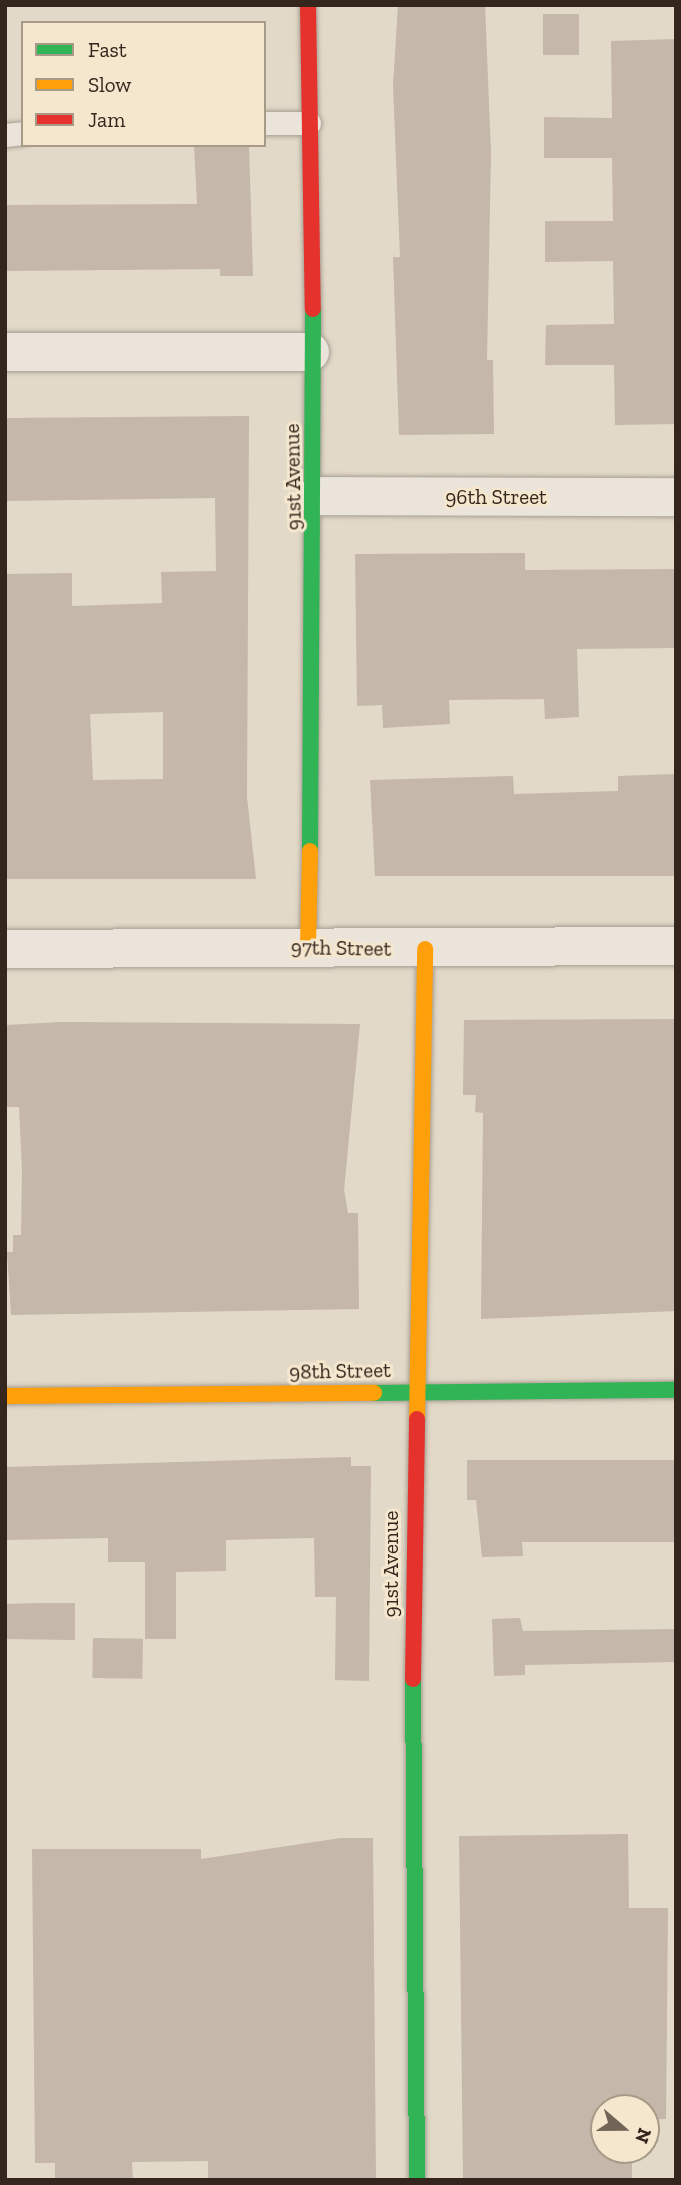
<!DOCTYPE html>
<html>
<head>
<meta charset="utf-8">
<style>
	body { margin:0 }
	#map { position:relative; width:681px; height:2185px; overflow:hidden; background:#e2d9c8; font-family:"Zilla Slab",serif }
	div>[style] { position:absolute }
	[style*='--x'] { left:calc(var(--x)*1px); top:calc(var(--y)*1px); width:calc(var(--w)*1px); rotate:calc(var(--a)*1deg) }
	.building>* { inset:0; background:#c5b7aa; transform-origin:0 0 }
	.roads { filter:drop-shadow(0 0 2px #a79e92) drop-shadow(0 0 2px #a79e92) }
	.lane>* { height:23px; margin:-11.5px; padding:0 11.5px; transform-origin:11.5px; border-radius:11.5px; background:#eae4db }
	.street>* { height:38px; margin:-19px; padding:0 19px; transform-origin:19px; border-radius:19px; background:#eae4db }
	.fast>* { height:16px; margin:-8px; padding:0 8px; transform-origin:8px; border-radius:8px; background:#30b455 }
	.slow>* { height:16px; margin:-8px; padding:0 8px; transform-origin:8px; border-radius:8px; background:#ff9f0a }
	.jam>* { height:16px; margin:-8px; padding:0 8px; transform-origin:8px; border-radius:8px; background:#e5322d }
	span { translate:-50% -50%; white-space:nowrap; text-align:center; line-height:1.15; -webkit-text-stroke:6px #f4e7ce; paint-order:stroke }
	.street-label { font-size:21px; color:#34261c }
	.frame { position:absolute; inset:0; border:7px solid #34261c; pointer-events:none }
	.legend { position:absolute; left:21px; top:21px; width:245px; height:126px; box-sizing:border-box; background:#f4e7ce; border:2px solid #a79a87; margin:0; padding:9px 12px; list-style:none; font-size:21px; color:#34261c }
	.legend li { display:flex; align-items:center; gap:14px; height:35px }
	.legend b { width:35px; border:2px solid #a79a87 }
	.north { position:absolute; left:590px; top:2094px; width:70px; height:70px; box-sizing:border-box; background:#f4e7ce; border:2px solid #a79a87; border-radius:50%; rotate:110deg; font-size:19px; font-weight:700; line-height:28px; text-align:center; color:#34261c }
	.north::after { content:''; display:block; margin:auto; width:24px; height:32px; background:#716558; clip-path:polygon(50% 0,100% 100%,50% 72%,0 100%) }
</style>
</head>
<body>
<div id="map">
	<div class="building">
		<div style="clip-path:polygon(398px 5px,485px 5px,491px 153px,487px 360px,493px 360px,494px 434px,399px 435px,393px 257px,400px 257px,393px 86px)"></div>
		<div style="left:543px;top:14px;width:36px;height:41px"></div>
		<div style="clip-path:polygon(676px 39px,676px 424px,615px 425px,614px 365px,545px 365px,546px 325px,614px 324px,613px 261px,545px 262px,545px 221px,613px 221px,612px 158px,544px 158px,544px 117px,612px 118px,611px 41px)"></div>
		<div style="clip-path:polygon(194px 145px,249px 145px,253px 276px,220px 276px,220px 269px,5px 271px,5px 205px,197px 204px)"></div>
		<div style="clip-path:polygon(evenodd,249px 416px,247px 797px,256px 879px,5px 879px,5px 574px,72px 573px,72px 606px,162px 603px,161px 572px,216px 571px,215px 498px,5px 501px,5px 418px,249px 416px,163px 712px,163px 779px,93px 780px,90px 714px,163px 712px)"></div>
		<div style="clip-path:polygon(525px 553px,525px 570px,676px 569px,676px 648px,577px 649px,579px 717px,545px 719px,544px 699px,449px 700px,450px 724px,383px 728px,382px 705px,357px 706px,355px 554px)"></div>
		<div style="clip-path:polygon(676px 774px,676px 876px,375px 876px,370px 780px,513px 776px,514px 794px,618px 791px,618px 776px)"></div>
		<div style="clip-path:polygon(676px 1019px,676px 1311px,481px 1319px,483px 1113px,475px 1112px,476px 1095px,463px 1095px,464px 1020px)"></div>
		<div style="clip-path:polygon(63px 1022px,360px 1024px,344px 1190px,348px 1213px,358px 1213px,359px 1309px,11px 1315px,7px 1252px,13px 1252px,13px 1235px,21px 1235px,22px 1171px,19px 1107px,5px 1107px,5px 1025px)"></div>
		<div style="clip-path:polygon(351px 1457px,351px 1466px,371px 1466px,369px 1681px,335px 1680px,336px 1597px,315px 1597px,314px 1538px,226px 1540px,226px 1571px,176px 1572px,176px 1639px,145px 1639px,145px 1562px,108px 1562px,108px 1538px,5px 1540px,5px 1467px)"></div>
		<div style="clip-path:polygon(467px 1460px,676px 1460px,676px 1542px,522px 1542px,523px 1556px,482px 1557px,476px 1500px,467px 1500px)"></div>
		<div style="clip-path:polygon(42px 1603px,75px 1603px,75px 1640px,5px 1639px,5px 1604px)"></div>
		<div style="clip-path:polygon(520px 1618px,523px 1631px,676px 1629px,676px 1662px,525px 1665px,525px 1675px,494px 1676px,492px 1619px)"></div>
		<div style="left:93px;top:1638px;width:50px;height:40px;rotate:1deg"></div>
		<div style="clip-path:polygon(628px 1834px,629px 1908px,668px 1908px,666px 2119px,646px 2120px,646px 2108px,604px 2108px,604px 2150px,632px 2150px,632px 2180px,463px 2180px,459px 1836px)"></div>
		<div style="clip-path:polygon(341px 1838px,373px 1838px,376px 2180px,208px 2180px,208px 2161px,132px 2162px,133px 2180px,55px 2180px,55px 2163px,35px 2163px,32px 1849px,201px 1849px,201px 1859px)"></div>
	</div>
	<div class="roads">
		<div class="lane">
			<div style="--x:264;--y:123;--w:45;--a:0"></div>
			<div style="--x:5;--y:135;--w:18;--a:-6"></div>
		</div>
		<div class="street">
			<div style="--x:5;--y:352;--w:305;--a:0"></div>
			<div style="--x:316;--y:496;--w:360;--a:0.2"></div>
			<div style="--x:5;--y:949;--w:671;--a:-0.26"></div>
		</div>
		<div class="fast">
			<div style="--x:310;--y:851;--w:542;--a:-89.68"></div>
			<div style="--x:374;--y:1393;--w:302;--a:-0.6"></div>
			<div style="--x:413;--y:1679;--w:501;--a:89.54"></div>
		</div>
		<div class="slow">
			<div style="--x:308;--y:947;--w:96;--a:-88.8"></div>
			<div style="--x:5;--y:1396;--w:369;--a:-0.5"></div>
			<div style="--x:417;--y:1419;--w:470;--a:-89"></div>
		</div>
		<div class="jam">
			<div style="--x:308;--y:5;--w:304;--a:89.1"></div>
			<div style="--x:413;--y:1679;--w:260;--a:-89.1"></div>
		</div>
	</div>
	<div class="street-label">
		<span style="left:293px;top:477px;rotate:-91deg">91st Avenue</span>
		<span style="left:496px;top:497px">96th Street</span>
		<span style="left:341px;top:948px;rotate:1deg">97th Street</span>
		<span style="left:340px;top:1371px;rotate:-1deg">98th Street</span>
		<span style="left:391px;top:1564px;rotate:-90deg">91st Avenue</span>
	</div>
	<div class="frame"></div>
	<ul class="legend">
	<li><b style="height:9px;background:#30b455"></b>Fast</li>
	<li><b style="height:9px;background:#ff9f0a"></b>Slow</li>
	<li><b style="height:9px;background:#e5322d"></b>Jam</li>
	</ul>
	<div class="north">N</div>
</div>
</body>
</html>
